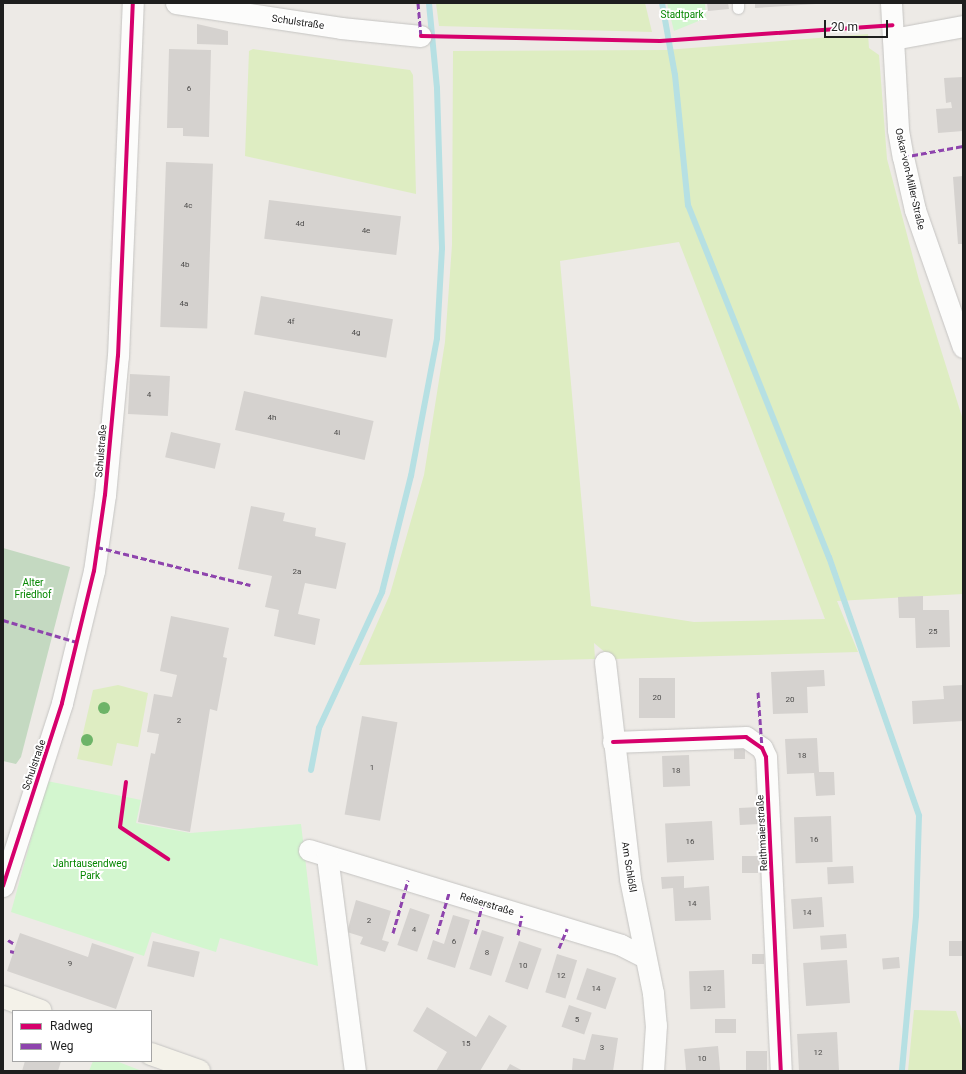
<!DOCTYPE html>
<html>
<head>
<meta charset="utf-8">
<style>
	body { margin:0 }
	#map { position:relative; width:966px; height:1074px; overflow:hidden; background:#edeae6; font-family:Roboto,sans-serif }
	div>[style] { position:absolute }
	[style*='--x'] { left:calc(var(--x)*1px); top:calc(var(--y)*1px); width:calc(var(--w)*1px); rotate:calc(var(--a)*1deg) }
	.grass>* { inset:0; background:#deedc2 }
	.cemetery>* { inset:0; background:#c4d9c1 }
	.park>* { inset:0; background:#d3f6cf }
	.stream>* { height:6px; margin:-3px; padding:0 3px; transform-origin:3px; border-radius:3px; background:#b6e0e3 }
	.building>* { inset:0; background:#d5d2cf; transform-origin:0 0 }
	.roads { filter:drop-shadow(0 0 1px #c5c4c2) drop-shadow(0 0 1px #c5c4c2) }
	.service>* { height:11px; margin:-5.5px; padding:0 5.5px; transform-origin:5.5px; border-radius:5.5px; background:#fcfcfb }
	.minor>* { height:21px; margin:-10.5px; padding:0 10.5px; transform-origin:10.5px; border-radius:10.5px; background:#fcfcfb }
	.secondary>* { height:22px; margin:-11px; padding:0 11px; transform-origin:11px; border-radius:11px; background:#f4f2e9 }
	.quiet>* { height:3px; margin-top:-1.5px; transform-origin:0; background:repeating-linear-gradient(90deg,#8e44ad 0 6px,transparent 0 9px) }
	.cycleway>* { height:4px; margin:-2px; padding:0 2px; transform-origin:2px; border-radius:2px; background:#d6006c }
	.trees>* { width:12px; height:12px; margin:-6px; border-radius:50%; background:#6db468 }
	span { translate:-50% -50%; white-space:nowrap; text-align:center; line-height:1.15; -webkit-text-stroke:4px #fff; paint-order:stroke }
	.number-label { font-size:8px; color:#4c4b4a }
	.number-label span { -webkit-text-stroke-width:0 }
	.park-label { font-size:10px; color:#058701 }
	.street-label { font-size:10px; color:#1e1e1e }
	.frame { position:absolute; inset:0; border:4px solid #1e1e1e; pointer-events:none }
	.legend { position:absolute; left:12px; top:1010px; width:140px; height:52px; box-sizing:border-box; background:#fff; border:1px solid #a5a5a5; margin:0; padding:5px 7px; list-style:none; font-size:12px; color:#1e1e1e }
	.legend li { display:flex; align-items:center; gap:8px; height:20px }
	.legend b { width:20px; border:1px solid #a5a5a5 }
	.scale { position:absolute; left:824px; top:20px; width:64px; height:18px; box-sizing:border-box; border:2px solid #1e1e1e; border-top:0; padding-left:5px; font-size:12px; line-height:14px; white-space:nowrap; color:#1e1e1e; -webkit-text-stroke:3px #fff; paint-order:stroke }
</style>
</head>
<body>
<div id="map">
	<div class="grass">
		<div style="clip-path:polygon(436px 3px,645px 3px,652px 32px,439px 26px)"></div>
		<div style="clip-path:polygon(evenodd,868px 34px,869px 48px,879px 55px,887px 159px,919px 280px,963px 420px,963px 594px,837px 601px,858px 652px,613px 659px,594px 643px,595px 659px,359px 665px,390px 594px,424px 475px,445px 342px,452px 245px,453px 51px,666px 50px,868px 34px,679px 242px,825px 619px,694px 622px,591px 606px,560px 261px,679px 242px)"></div>
		<div style="clip-path:polygon(253px 49px,410px 70px,413px 75px,416px 194px,245px 156px,249px 51px)"></div>
		<div style="clip-path:polygon(118px 685px,148px 693px,138px 747px,117px 743px,112px 766px,77px 759px,93px 690px)"></div>
		<div style="clip-path:polygon(914px 1010px,956px 1011px,963px 1033px,963px 1071px,908px 1071px)"></div>
	</div>
	<div class="cemetery">
		<div style="clip-path:polygon(3px 548px,70px 567px,21px 757px,16px 764px,3px 761px)"></div>
	</div>
	<div class="park">
		<div style="clip-path:polygon(667px 3px,705px 3px,706px 18px,674px 31px)"></div>
		<div style="clip-path:polygon(47px 781px,141px 800px,136px 823px,190px 833px,301px 824px,318px 966px,220px 938px,216px 952px,152px 932px,144px 956px,11px 912px)"></div>
		<div style="clip-path:polygon(93px 1061px,116px 1061px,142px 1071px,89px 1071px)"></div>
	</div>
	<div class="stream">
		<div style="--x:662;--y:3;--w:73;--a:79.8"></div>
		<div style="--x:675;--y:75;--w:131;--a:84.3"></div>
		<div style="--x:688;--y:205;--w:379;--a:68.2"></div>
		<div style="--x:829;--y:557;--w:274;--a:70.8"></div>
		<div style="--x:919;--y:816;--w:100;--a:91.7"></div>
		<div style="--x:916;--y:916;--w:156;--a:95.2"></div>
		<div style="--x:311;--y:770;--w:43;--a:-79.2"></div>
		<div style="--x:319;--y:728;--w:150;--a:-65.1"></div>
		<div style="--x:382;--y:592;--w:120;--a:-76"></div>
		<div style="--x:411;--y:476;--w:140;--a:-79.3"></div>
		<div style="--x:437;--y:338;--w:90;--a:-86.8"></div>
		<div style="--x:442;--y:248;--w:160;--a:-91.8"></div>
		<div style="--x:437;--y:88;--w:85;--a:-95.4"></div>
	</div>
	<div class="building">
		<div style="clip-path:polygon(707px 3px,728px 3px,729px 9px,708px 11px)"></div>
		<div style="clip-path:polygon(755px 3px,816px 3px,816px 4px,755px 8px)"></div>
		<div style="clip-path:polygon(197px 24px,228px 31px,228px 45px,197px 44px)"></div>
		<div style="clip-path:polygon(169px 49px,211px 50px,209px 137px,183px 136px,183px 128px,167px 128px)"></div>
		<div style="clip-path:polygon(963px 77px,963px 131px,938px 133px,936px 109px,952px 108px,951px 102px,946px 103px,944px 78px)"></div>
		<div style="left:166px;top:162px;width:47px;height:165px;rotate:2deg"></div>
		<div style="clip-path:polygon(963px 176px,963px 244px,958px 244px,953px 177px)"></div>
		<div style="left:269px;top:200px;width:133px;height:39px;rotate:7deg"></div>
		<div style="left:261px;top:296px;width:134px;height:39px;rotate:10deg"></div>
		<div style="left:130px;top:374px;width:40px;height:40px;rotate:3deg"></div>
		<div style="left:244px;top:391px;width:133px;height:40px;rotate:13deg"></div>
		<div style="left:171px;top:432px;width:51px;height:26px;rotate:13deg"></div>
		<div style="clip-path:polygon(251px 506px,285px 513px,283px 521px,316px 528px,315px 536px,346px 543px,336px 589px,305px 583px,298px 614px,320px 619px,315px 645px,274px 636px,279px 610px,265px 607px,272px 576px,238px 569px)"></div>
		<div style="clip-path:polygon(923px 596px,923px 610px,949px 610px,950px 647px,916px 648px,915px 618px,899px 618px,898px 597px)"></div>
		<div style="clip-path:polygon(171px 616px,229px 628px,223px 657px,227px 658px,217px 711px,210px 709px,190px 832px,138px 822px,151px 753px,155px 754px,159px 734px,147px 732px,154px 694px,172px 697px,177px 675px,160px 671px)"></div>
		<div style="clip-path:polygon(824px 670px,825px 686px,807px 687px,808px 713px,773px 714px,771px 672px)"></div>
		<div style="left:639px;top:678px;width:36px;height:40px"></div>
		<div style="clip-path:polygon(963px 685px,963px 721px,913px 724px,912px 701px,944px 699px,943px 686px)"></div>
		<div style="left:362px;top:716px;width:36px;height:100px;rotate:10deg"></div>
		<div style="clip-path:polygon(817px 738px,819px 772px,834px 772px,835px 795px,816px 796px,814px 773px,787px 774px,785px 739px)"></div>
		<div style="left:734px;top:744px;width:11px;height:15px"></div>
		<div style="left:689px;top:755px;width:31px;height:27px;rotate:88deg"></div>
		<div style="left:759px;top:807px;width:17px;height:20px;rotate:87deg"></div>
		<div style="left:831px;top:816px;width:46px;height:37px;rotate:88deg"></div>
		<div style="left:712px;top:821px;width:39px;height:47px;rotate:87deg"></div>
		<div style="left:762px;top:856px;width:17px;height:20px;rotate:90deg"></div>
		<div style="left:853px;top:866px;width:17px;height:26px;rotate:87deg"></div>
		<div style="clip-path:polygon(684px 876px,684px 888px,709px 886px,711px 920px,675px 921px,673px 888px,662px 889px,661px 877px)"></div>
		<div style="left:822px;top:897px;width:30px;height:31px;rotate:86deg"></div>
		<div style="clip-path:polygon(356px 900px,391px 911px,382px 940px,389px 942px,385px 952px,360px 944px,363px 937px,347px 932px)"></div>
		<div style="left:410px;top:908px;width:21px;height:39px;rotate:19deg"></div>
		<div style="clip-path:polygon(453px 915px,470px 920px,455px 968px,427px 959px,433px 940px,444px 944px)"></div>
		<div style="left:482px;top:930px;width:23px;height:41px;rotate:18deg"></div>
		<div style="clip-path:polygon(20px 933px,88px 957px,92px 943px,134px 957px,116px 1009px,7px 971px)"></div>
		<div style="left:846px;top:934px;width:14px;height:26px;rotate:86deg"></div>
		<div style="left:153px;top:941px;width:48px;height:26px;rotate:13deg"></div>
		<div style="left:519px;top:941px;width:24px;height:43px;rotate:19deg"></div>
		<div style="left:963px;top:941px;width:15px;height:14px;rotate:90deg"></div>
		<div style="left:557px;top:954px;width:21px;height:40px;rotate:17deg"></div>
		<div style="left:752px;top:954px;width:12px;height:10px"></div>
		<div style="left:899px;top:957px;width:11px;height:17px;rotate:85deg"></div>
		<div style="left:847px;top:960px;width:43px;height:44px;rotate:86deg"></div>
		<div style="left:587px;top:968px;width:31px;height:33px;rotate:19deg"></div>
		<div style="left:724px;top:970px;width:38px;height:35px;rotate:88deg"></div>
		<div style="left:569px;top:1005px;width:24px;height:23px;rotate:19deg"></div>
		<div style="clip-path:polygon(427px 1007px,476px 1037px,489px 1015px,507px 1026px,480px 1071px,436px 1071px,447px 1052px,413px 1031px)"></div>
		<div style="left:715px;top:1019px;width:21px;height:14px"></div>
		<div style="left:837px;top:1032px;width:39px;height:40px;rotate:87deg"></div>
		<div style="clip-path:polygon(592px 1034px,618px 1038px,613px 1071px,572px 1070px,573px 1058px,585px 1060px)"></div>
		<div style="left:718px;top:1046px;width:25px;height:34px;rotate:85deg"></div>
		<div style="left:746px;top:1051px;width:21px;height:20px"></div>
		<div style="clip-path:polygon(25px 1061px,61px 1061px,58px 1071px,22px 1071px)"></div>
		<div style="clip-path:polygon(510px 1064px,523px 1071px,506px 1071px)"></div>
	</div>
	<div class="roads">
		<div class="service">
			<div style="--x:738;--y:3;--w:5;--a:90"></div>
		</div>
		<div class="minor">
			<div style="--x:176;--y:3;--w:167;--a:8.6"></div>
			<div style="--x:341;--y:28;--w:80;--a:5.7"></div>
			<div style="--x:891;--y:3;--w:127;--a:86.8"></div>
			<div style="--x:898;--y:130;--w:27;--a:80"></div>
			<div style="--x:903;--y:157;--w:54;--a:77.2"></div>
			<div style="--x:915;--y:210;--w:145;--a:70.7"></div>
			<div style="--x:893;--y:39;--w:71;--a:-10.5"></div>
			<div style="--x:605;--y:662;--w:218;--a:83.4"></div>
			<div style="--x:630;--y:879;--w:116;--a:78.6"></div>
			<div style="--x:653;--y:993;--w:32;--a:85"></div>
			<div style="--x:656;--y:1025;--w:46;--a:93.7"></div>
			<div style="--x:613;--y:742;--w:133;--a:-2.2"></div>
			<div style="--x:746;--y:737;--w:19;--a:35"></div>
			<div style="--x:762;--y:748;--w:10;--a:66"></div>
			<div style="--x:766;--y:757;--w:314;--a:87.3"></div>
			<div style="--x:309;--y:850;--w:326;--a:16.9"></div>
			<div style="--x:621;--y:945;--w:27;--a:27"></div>
			<div style="--x:327;--y:856;--w:217;--a:82.6"></div>
			<div style="--x:3;--y:886;--w:192;--a:-72.1"></div>
			<div style="--x:62;--y:703;--w:136;--a:-76.4"></div>
			<div style="--x:94;--y:571;--w:77;--a:-81.8"></div>
			<div style="--x:105;--y:495;--w:140;--a:-84.7"></div>
			<div style="--x:118;--y:356;--w:353;--a:-87.6"></div>
		</div>
		<div class="secondary">
			<div style="--x:3;--y:997;--w:40;--a:20.2"></div>
			<div style="--x:151;--y:1054;--w:51;--a:19.5"></div>
		</div>
	</div>
	<div class="quiet">
		<div style="--x:418;--y:3;--w:33;--a:85"></div>
		<div style="--x:421;--y:36;--w:2;--a:0"></div>
		<div style="--x:903;--y:157;--w:61;--a:-10.4"></div>
		<div style="--x:97;--y:547;--w:158;--a:13.9"></div>
		<div style="--x:3;--y:620;--w:77;--a:16.6"></div>
		<div style="--x:758;--y:692;--w:56;--a:85.9"></div>
		<div style="--x:393;--y:933;--w:55;--a:-74.2"></div>
		<div style="--x:437;--y:934;--w:43;--a:-73.7"></div>
		<div style="--x:475;--y:934;--w:32;--a:-76"></div>
		<div style="--x:518;--y:935;--w:20;--a:-79"></div>
		<div style="--x:8;--y:940;--w:6;--a:31"></div>
		<div style="--x:559;--y:948;--w:21;--a:-67"></div>
		<div style="--x:10;--y:951;--w:4;--a:14"></div>
	</div>
	<div class="cycleway">
		<div style="--x:421;--y:36;--w:239;--a:1.2"></div>
		<div style="--x:660;--y:41;--w:233;--a:-3.9"></div>
		<div style="--x:613;--y:742;--w:133;--a:-2.2"></div>
		<div style="--x:746;--y:737;--w:19;--a:35"></div>
		<div style="--x:762;--y:748;--w:10;--a:66"></div>
		<div style="--x:766;--y:757;--w:314;--a:87.3"></div>
		<div style="--x:126;--y:782;--w:45;--a:97.6"></div>
		<div style="--x:120;--y:827;--w:58;--a:33.7"></div>
		<div style="--x:3;--y:886;--w:192;--a:-72.1"></div>
		<div style="--x:62;--y:703;--w:136;--a:-76.4"></div>
		<div style="--x:94;--y:571;--w:77;--a:-81.8"></div>
		<div style="--x:105;--y:495;--w:140;--a:-84.7"></div>
		<div style="--x:118;--y:356;--w:353;--a:-87.6"></div>
	</div>
	<div class="trees">
		<div style="left:104px;top:708px"></div>
		<div style="left:87px;top:740px"></div>
	</div>
	<div class="number-label">
		<span style="left:189px;top:89px">6</span>
		<span style="left:188px;top:206px">4c</span>
		<span style="left:300px;top:224px">4d</span>
		<span style="left:366px;top:231px">4e</span>
		<span style="left:185px;top:265px">4b</span>
		<span style="left:184px;top:304px">4a</span>
		<span style="left:291px;top:322px">4f</span>
		<span style="left:356px;top:333px">4g</span>
		<span style="left:149px;top:395px">4</span>
		<span style="left:272px;top:418px">4h</span>
		<span style="left:337px;top:433px">4i</span>
		<span style="left:297px;top:572px">2a</span>
		<span style="left:933px;top:632px">25</span>
		<span style="left:657px;top:698px">20</span>
		<span style="left:790px;top:700px">20</span>
		<span style="left:179px;top:721px">2</span>
		<span style="left:802px;top:756px">18</span>
		<span style="left:372px;top:768px">1</span>
		<span style="left:676px;top:771px">18</span>
		<span style="left:814px;top:840px">16</span>
		<span style="left:690px;top:842px">16</span>
		<span style="left:692px;top:904px">14</span>
		<span style="left:807px;top:913px">14</span>
		<span style="left:369px;top:921px">2</span>
		<span style="left:414px;top:930px">4</span>
		<span style="left:454px;top:942px">6</span>
		<span style="left:487px;top:953px">8</span>
		<span style="left:70px;top:964px">9</span>
		<span style="left:523px;top:966px">10</span>
		<span style="left:561px;top:976px">12</span>
		<span style="left:596px;top:989px">14</span>
		<span style="left:707px;top:989px">12</span>
		<span style="left:577px;top:1020px">5</span>
		<span style="left:466px;top:1044px">15</span>
		<span style="left:602px;top:1048px">3</span>
		<span style="left:818px;top:1053px">12</span>
		<span style="left:702px;top:1059px">10</span>
	</div>
	<div class="park-label">
		<span style="left:682px;top:15px">Stadtpark</span>
		<span style="left:33px;top:588px">Alter<br>Friedhof</span>
		<span style="left:90px;top:869px">Jahrtausendweg<br>Park</span>
	</div>
	<div class="street-label">
		<span style="left:298px;top:22px;rotate:8deg">Schulstraße</span>
		<span style="left:910px;top:179px;rotate:77deg">Oskar-von-Miller-Straße</span>
		<span style="left:101px;top:451px;rotate:-85deg">Schulstraße</span>
		<span style="left:34px;top:765px;rotate:-71deg">Schulstraße</span>
		<span style="left:762px;top:833px;rotate:-93deg">Reithmaierstraße</span>
		<span style="left:629px;top:867px;rotate:81deg">Am Schlößl</span>
		<span style="left:487px;top:904px;rotate:17deg">Reiserstraße</span>
	</div>
	<div class="frame"></div>
	<ul class="legend">
	<li><b style="height:5px;background:#d6006c"></b>Radweg</li>
	<li><b style="height:5px;background:#8e44ad"></b>Weg</li>
	</ul>
	<div class="scale">20 m</div>
</div>
</body>
</html>
